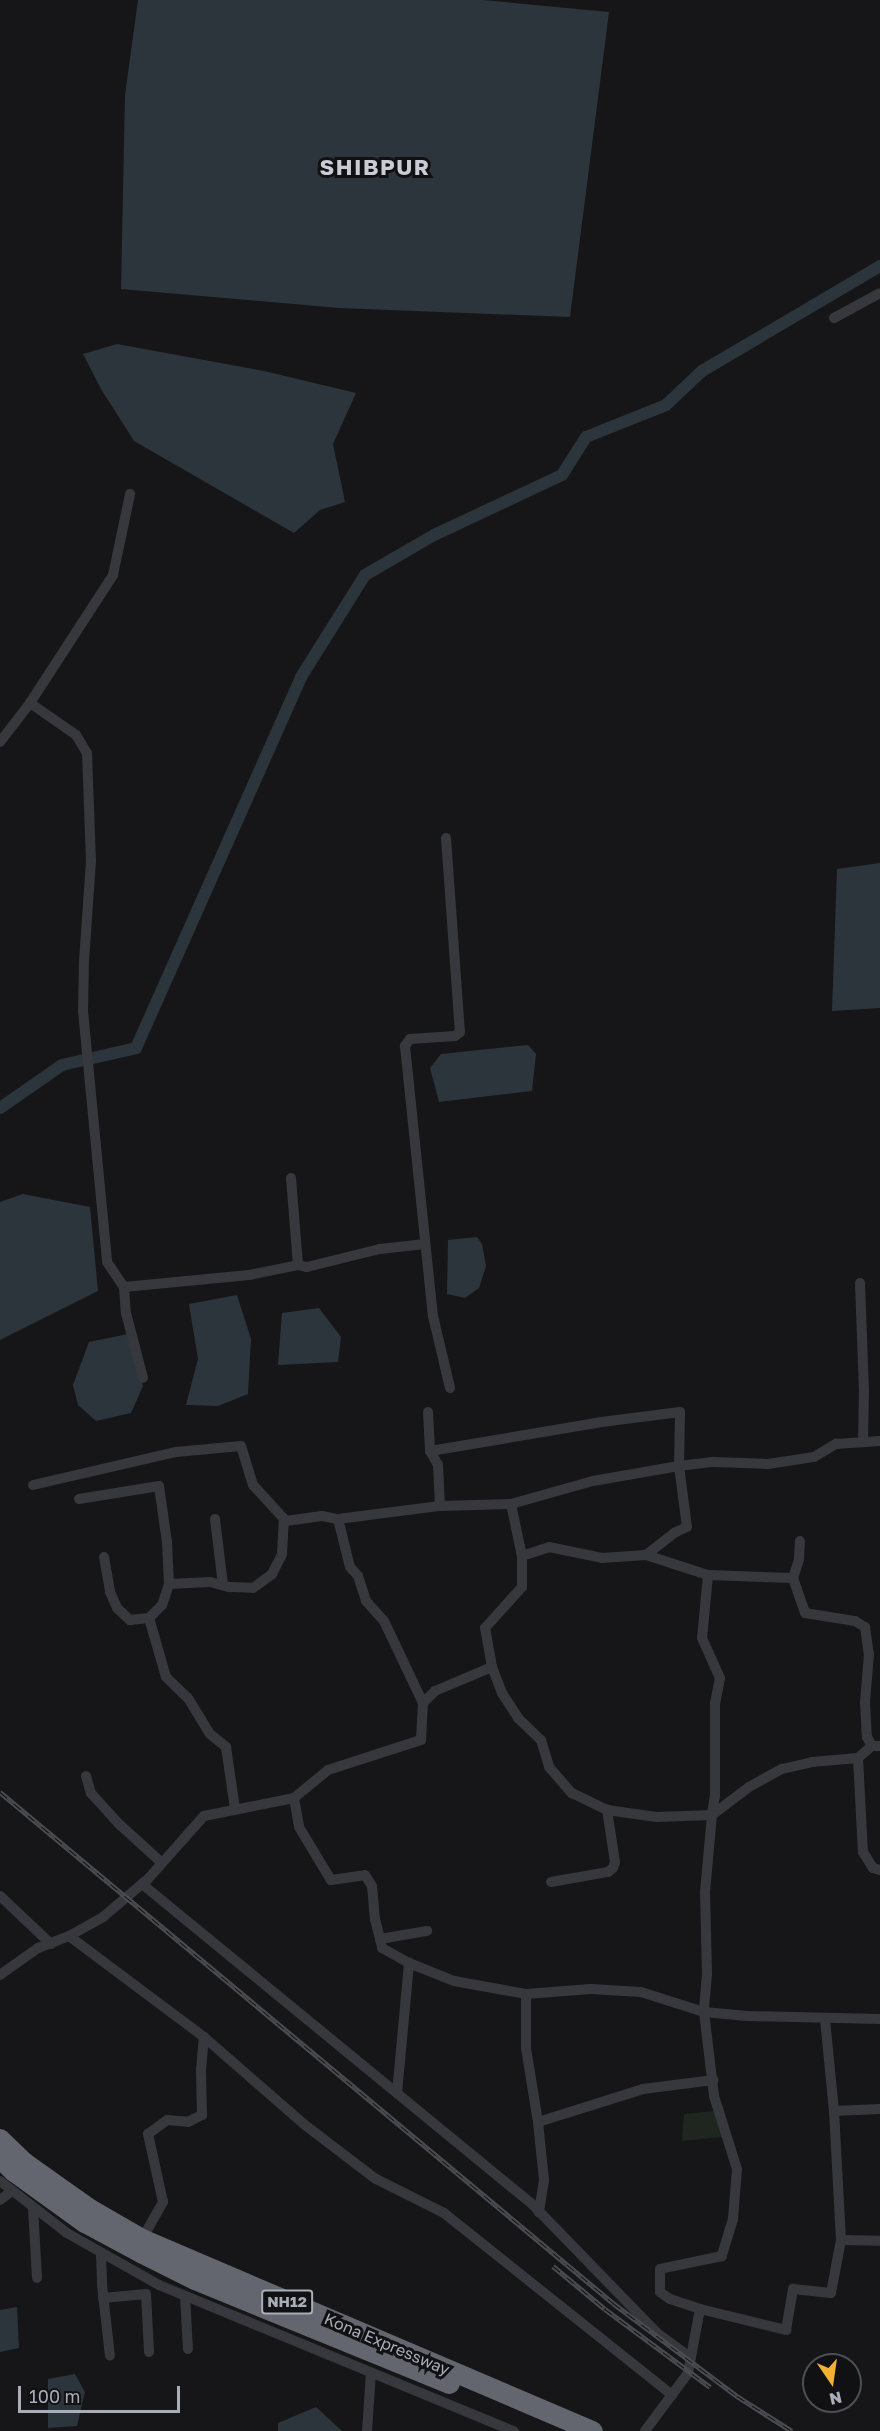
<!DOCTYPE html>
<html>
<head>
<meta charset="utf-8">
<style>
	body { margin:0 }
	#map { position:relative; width:880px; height:2431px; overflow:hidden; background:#161618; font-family:"Golos Text",sans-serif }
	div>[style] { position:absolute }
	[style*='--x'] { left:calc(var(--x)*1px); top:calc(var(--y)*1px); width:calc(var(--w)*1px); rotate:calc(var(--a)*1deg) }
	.green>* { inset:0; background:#1e261f }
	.water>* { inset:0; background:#2c353c }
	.canal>* { height:12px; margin:-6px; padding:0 6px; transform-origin:6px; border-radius:6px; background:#2c353c }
	.street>* { height:10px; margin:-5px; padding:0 5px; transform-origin:5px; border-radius:5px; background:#37383d }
	.highway>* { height:20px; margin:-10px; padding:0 10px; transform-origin:10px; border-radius:10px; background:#63666e }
	.rail>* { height:5px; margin-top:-2.5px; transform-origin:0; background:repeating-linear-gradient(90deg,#111113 0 9px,#4a4c52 0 18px); box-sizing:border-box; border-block:2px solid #4a4c52 }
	span { translate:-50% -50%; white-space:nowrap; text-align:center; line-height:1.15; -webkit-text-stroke:6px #111113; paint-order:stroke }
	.shield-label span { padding:2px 4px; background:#111113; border:2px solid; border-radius:4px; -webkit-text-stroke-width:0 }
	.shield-label { font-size:15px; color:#a8adb8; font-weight:700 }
	.street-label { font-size:16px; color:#a8adb8 }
	.district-label { font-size:22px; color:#c9ccd4; font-weight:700; letter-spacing:1.5px }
	.north { position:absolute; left:802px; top:2353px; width:60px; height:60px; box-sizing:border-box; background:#111113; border:2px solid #4d4f55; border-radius:50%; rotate:167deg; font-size:16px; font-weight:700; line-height:24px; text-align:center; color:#a8adb8 }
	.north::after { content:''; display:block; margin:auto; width:21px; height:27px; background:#f2b134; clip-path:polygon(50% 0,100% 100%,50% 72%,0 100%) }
	.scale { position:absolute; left:18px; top:2386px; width:162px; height:27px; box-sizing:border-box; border:3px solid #a8adb8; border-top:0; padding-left:8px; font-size:18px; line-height:21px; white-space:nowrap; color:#a8adb8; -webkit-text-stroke:4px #111113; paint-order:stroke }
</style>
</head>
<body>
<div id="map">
	<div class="green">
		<div style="clip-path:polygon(714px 2111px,722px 2137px,682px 2141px,684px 2114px)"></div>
	</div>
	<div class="water">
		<div style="clip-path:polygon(138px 0,483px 0,609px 12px,570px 317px,339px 308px,121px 289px,125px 95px)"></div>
		<div style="clip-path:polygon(117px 344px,264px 371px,356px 393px,333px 444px,345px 502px,320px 510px,294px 533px,134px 441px,101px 389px,83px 354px)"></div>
		<div style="clip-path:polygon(880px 863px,880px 1008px,832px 1011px,837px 869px)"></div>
		<div style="clip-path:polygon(528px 1045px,536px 1054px,532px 1091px,439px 1102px,430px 1068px,441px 1054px)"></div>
		<div style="clip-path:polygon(23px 1194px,90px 1207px,98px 1291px,0 1340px,0 1202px)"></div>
		<div style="clip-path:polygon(477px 1237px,482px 1244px,486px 1266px,479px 1288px,465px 1298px,447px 1294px,448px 1240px)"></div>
		<div style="clip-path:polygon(237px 1295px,251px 1339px,248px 1394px,218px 1406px,186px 1405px,198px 1359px,189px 1304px)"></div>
		<div style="clip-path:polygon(319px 1308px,341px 1337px,338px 1362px,278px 1365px,282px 1313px)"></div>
		<div style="clip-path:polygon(128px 1334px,143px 1386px,131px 1413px,96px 1421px,78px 1405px,73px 1385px,89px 1342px)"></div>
		<div style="clip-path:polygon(17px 2307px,19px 2348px,0 2352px,0 2310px)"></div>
		<div style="clip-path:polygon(75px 2374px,85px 2392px,77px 2426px,48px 2428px,48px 2379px)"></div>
		<div style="clip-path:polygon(316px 2407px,342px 2431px,278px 2431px,278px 2423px)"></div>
	</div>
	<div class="canal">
		<div style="--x:0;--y:1108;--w:75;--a:-34.7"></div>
		<div style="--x:62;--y:1065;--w:76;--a:-12.9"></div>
		<div style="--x:136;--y:1048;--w:406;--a:-66"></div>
		<div style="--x:301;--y:677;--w:120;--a:-57.9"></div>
		<div style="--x:365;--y:575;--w:80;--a:-30.1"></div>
		<div style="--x:434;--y:535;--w:141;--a:-25.1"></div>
		<div style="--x:562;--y:475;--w:45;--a:-57.7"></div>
		<div style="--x:586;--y:437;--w:86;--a:-21.8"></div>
		<div style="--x:666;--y:405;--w:50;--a:-43.4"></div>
		<div style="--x:702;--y:371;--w:207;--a:-30.5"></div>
	</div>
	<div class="street">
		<div style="--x:834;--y:318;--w:52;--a:-28.5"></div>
		<div style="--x:30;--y:703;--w:56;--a:34.8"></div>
		<div style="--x:76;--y:735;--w:21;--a:59"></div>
		<div style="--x:87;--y:753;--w:108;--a:87.9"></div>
		<div style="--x:91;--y:861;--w:99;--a:94"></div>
		<div style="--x:84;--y:960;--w:51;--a:91.1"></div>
		<div style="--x:83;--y:1011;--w:252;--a:84.5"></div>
		<div style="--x:107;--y:1262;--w:30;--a:56"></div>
		<div style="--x:124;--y:1287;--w:26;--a:86"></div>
		<div style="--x:126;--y:1313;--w:67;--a:75.3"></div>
		<div style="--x:0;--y:742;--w:49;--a:-52.4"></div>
		<div style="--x:30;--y:703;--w:153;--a:-57"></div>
		<div style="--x:113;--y:575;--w:83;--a:-78.1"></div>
		<div style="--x:446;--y:838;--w:195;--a:85.9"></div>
		<div style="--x:460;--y:1032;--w:6;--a:141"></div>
		<div style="--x:455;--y:1036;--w:45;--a:176.2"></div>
		<div style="--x:410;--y:1039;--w:9;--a:126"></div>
		<div style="--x:405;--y:1046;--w:271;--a:84.1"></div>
		<div style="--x:433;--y:1316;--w:74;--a:76.7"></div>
		<div style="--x:291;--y:1178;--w:87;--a:85.4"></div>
		<div style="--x:860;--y:1283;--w:107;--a:87.9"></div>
		<div style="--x:864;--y:1390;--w:52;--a:91.1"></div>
		<div style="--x:124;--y:1287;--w:126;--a:-5.5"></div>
		<div style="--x:249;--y:1275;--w:50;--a:-11.5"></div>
		<div style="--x:298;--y:1265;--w:9;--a:13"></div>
		<div style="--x:307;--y:1267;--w:75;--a:-13.9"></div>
		<div style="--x:380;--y:1249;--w:45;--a:-6.3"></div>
		<div style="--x:428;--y:1412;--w:39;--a:87"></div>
		<div style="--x:430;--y:1451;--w:16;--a:60"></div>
		<div style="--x:438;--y:1465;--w:41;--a:87.2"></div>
		<div style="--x:33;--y:1485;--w:147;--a:-13"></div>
		<div style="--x:176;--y:1452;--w:65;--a:-5.3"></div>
		<div style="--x:241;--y:1446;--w:41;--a:72.9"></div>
		<div style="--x:253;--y:1485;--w:49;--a:47.5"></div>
		<div style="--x:286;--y:1521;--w:36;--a:-8"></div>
		<div style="--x:322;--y:1516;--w:16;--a:11"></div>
		<div style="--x:338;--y:1519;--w:103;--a:-7.3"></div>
		<div style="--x:440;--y:1506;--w:71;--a:-1.6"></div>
		<div style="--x:511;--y:1504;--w:85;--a:-15.7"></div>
		<div style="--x:593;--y:1481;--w:87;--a:-9.9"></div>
		<div style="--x:679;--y:1466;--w:54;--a:-88.9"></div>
		<div style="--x:680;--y:1412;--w:79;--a:172.7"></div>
		<div style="--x:602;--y:1422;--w:174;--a:170.4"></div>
		<div style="--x:79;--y:1499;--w:81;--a:-9.2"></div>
		<div style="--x:159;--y:1486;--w:57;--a:81.9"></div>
		<div style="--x:167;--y:1542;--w:42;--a:87.3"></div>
		<div style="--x:169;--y:1584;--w:22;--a:108"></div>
		<div style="--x:162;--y:1605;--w:18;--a:135"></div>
		<div style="--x:149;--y:1618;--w:61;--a:73.9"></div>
		<div style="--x:166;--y:1677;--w:30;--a:44"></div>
		<div style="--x:188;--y:1698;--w:42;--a:58.6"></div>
		<div style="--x:210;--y:1734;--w:21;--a:39"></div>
		<div style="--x:226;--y:1747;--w:63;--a:81.7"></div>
		<div style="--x:511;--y:1504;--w:53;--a:78.1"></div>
		<div style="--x:215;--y:1519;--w:66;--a:83.1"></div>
		<div style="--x:338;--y:1519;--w:49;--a:76"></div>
		<div style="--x:350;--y:1567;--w:12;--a:48"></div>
		<div style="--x:358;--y:1576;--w:26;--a:72"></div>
		<div style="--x:366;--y:1601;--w:27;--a:48"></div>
		<div style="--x:384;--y:1621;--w:91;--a:64.6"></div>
		<div style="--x:646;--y:1555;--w:36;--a:-38"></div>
		<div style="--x:674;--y:1533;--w:14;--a:-25"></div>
		<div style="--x:687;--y:1527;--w:62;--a:-97.5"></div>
		<div style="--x:679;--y:1466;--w:34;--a:-7"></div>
		<div style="--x:713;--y:1462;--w:55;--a:2.1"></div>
		<div style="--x:768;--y:1464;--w:47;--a:-8.7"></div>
		<div style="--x:814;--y:1457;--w:26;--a:-31"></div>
		<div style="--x:836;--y:1444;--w:44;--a:-3.9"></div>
		<div style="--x:104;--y:1557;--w:36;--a:80"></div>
		<div style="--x:110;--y:1592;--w:17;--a:66"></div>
		<div style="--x:117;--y:1608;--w:18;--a:43"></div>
		<div style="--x:130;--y:1620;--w:19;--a:-6"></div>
		<div style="--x:708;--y:1575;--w:63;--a:95.4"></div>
		<div style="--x:702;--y:1638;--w:44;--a:65.8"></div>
		<div style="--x:720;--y:1678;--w:25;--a:101"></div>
		<div style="--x:715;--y:1703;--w:92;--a:90"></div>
		<div style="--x:715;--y:1795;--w:20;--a:99"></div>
		<div style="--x:793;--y:1578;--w:20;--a:-72"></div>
		<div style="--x:799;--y:1559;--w:18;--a:-87"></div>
		<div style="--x:169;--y:1584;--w:41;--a:-2.8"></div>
		<div style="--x:210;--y:1582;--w:20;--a:15"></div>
		<div style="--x:229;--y:1587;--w:24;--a:2"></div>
		<div style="--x:253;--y:1588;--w:24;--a:-36"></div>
		<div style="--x:272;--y:1574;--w:22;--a:-63"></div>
		<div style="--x:282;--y:1554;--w:35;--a:-87"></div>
		<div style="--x:492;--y:1667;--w:40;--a:-100"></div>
		<div style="--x:485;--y:1628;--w:55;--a:-47.9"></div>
		<div style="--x:522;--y:1587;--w:31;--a:-90"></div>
		<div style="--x:522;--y:1556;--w:28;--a:-18"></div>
		<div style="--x:549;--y:1547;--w:54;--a:11.7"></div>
		<div style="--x:602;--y:1558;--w:44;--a:-3.9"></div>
		<div style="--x:646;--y:1555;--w:65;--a:17.9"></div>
		<div style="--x:708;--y:1575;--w:85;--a:2"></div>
		<div style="--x:793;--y:1578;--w:37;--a:71"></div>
		<div style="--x:805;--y:1613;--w:51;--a:9.1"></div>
		<div style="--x:855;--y:1621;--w:12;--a:31"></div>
		<div style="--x:865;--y:1627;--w:27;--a:82"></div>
		<div style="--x:869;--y:1654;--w:48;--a:94.8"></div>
		<div style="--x:865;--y:1702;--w:35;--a:87"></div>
		<div style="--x:867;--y:1737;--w:10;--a:61"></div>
		<div style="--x:858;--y:1758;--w:94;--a:87"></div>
		<div style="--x:863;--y:1852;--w:19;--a:58"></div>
		<div style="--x:873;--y:1868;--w:7;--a:16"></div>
		<div style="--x:86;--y:1776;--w:18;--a:74"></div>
		<div style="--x:91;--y:1793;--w:40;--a:48"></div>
		<div style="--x:118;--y:1823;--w:59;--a:42.3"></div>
		<div style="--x:294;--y:1798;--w:29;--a:80"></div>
		<div style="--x:299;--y:1827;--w:62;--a:58.9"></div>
		<div style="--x:331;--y:1880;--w:34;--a:-8"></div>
		<div style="--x:365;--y:1875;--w:13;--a:58"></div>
		<div style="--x:372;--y:1886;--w:33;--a:85"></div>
		<div style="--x:375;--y:1919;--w:30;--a:76"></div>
		<div style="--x:382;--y:1948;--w:31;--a:29"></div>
		<div style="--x:409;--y:1963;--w:48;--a:21.8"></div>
		<div style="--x:454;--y:1981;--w:73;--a:10.2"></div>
		<div style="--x:526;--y:1994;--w:65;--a:-4.4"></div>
		<div style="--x:591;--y:1989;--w:50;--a:3.4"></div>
		<div style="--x:641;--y:1992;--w:66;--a:17.6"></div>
		<div style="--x:704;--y:2012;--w:43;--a:5.3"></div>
		<div style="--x:747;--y:2016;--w:133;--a:1.3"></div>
		<div style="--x:712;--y:1815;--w:46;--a:-37.1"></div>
		<div style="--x:749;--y:1787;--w:38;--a:-29"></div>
		<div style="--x:782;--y:1769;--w:31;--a:-13"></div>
		<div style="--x:812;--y:1762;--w:46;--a:-5"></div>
		<div style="--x:858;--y:1758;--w:18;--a:-41"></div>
		<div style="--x:872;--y:1746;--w:8;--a:0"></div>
		<div style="--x:551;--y:1882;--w:58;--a:-10"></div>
		<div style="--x:608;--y:1872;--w:6;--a:-39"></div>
		<div style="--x:613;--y:1868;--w:6;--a:-72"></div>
		<div style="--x:615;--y:1862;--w:53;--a:-98.7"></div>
		<div style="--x:142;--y:1884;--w:504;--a:39.37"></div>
		<div style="--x:532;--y:2204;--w:180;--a:45.9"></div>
		<div style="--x:657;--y:2333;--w:42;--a:36.3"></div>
		<div style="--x:0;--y:1896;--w:70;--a:43.3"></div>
		<div style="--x:69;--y:1936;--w:169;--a:36.8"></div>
		<div style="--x:204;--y:2037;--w:134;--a:41.1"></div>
		<div style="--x:305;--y:2125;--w:89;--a:37.3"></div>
		<div style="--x:376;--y:2179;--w:76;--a:26.6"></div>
		<div style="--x:444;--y:2213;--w:292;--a:38.6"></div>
		<div style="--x:380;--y:1939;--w:48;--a:-9.7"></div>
		<div style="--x:0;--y:1975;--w:47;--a:-35.4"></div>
		<div style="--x:38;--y:1948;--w:33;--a:-21"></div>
		<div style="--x:69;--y:1936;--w:39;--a:-29"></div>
		<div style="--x:103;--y:1917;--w:59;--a:-40.2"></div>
		<div style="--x:148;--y:1879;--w:84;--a:-48.4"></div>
		<div style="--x:204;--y:1816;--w:92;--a:-11.3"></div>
		<div style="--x:294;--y:1798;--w:44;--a:-39.5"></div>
		<div style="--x:328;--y:1770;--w:98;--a:-17.9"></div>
		<div style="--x:421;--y:1740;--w:37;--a:-87"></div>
		<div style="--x:423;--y:1703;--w:17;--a:-45"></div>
		<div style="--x:435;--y:1691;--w:62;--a:-22.8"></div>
		<div style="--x:492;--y:1667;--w:28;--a:69"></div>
		<div style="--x:502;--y:1693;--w:30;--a:57"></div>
		<div style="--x:518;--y:1718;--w:32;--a:44"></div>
		<div style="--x:541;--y:1740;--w:28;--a:73"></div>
		<div style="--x:549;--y:1767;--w:35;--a:49"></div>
		<div style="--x:572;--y:1793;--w:39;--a:26"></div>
		<div style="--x:607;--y:1810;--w:50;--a:8"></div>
		<div style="--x:657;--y:1817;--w:55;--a:-2.1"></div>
		<div style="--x:712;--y:1815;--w:77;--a:95.2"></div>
		<div style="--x:705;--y:1892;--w:82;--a:88.6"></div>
		<div style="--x:707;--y:1974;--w:38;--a:95"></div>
		<div style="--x:704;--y:2012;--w:85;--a:83.2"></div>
		<div style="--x:714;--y:2096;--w:77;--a:72.5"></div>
		<div style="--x:737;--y:2169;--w:50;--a:94.6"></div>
		<div style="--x:733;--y:2219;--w:39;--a:107"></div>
		<div style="--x:722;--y:2256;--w:63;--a:168.2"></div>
		<div style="--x:660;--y:2269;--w:23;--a:90"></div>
		<div style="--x:660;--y:2292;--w:12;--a:35"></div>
		<div style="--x:670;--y:2299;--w:32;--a:18"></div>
		<div style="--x:700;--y:2309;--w:89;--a:13.7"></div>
		<div style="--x:786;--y:2330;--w:42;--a:-80.3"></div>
		<div style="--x:793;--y:2289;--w:38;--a:6"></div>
		<div style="--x:831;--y:2293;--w:54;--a:-79.3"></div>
		<div style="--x:841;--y:2240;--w:129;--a:-93.1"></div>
		<div style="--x:834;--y:2111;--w:91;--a:-95.6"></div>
		<div style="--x:526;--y:1994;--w:54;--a:90"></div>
		<div style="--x:526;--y:2048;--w:75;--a:80.8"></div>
		<div style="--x:538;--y:2122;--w:110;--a:-17.4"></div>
		<div style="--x:643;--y:2089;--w:71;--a:-7.3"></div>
		<div style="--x:397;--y:2093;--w:131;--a:-84.7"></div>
		<div style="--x:834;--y:2111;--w:46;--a:-2.5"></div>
		<div style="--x:538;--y:2122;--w:58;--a:84.1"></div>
		<div style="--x:544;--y:2180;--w:33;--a:99"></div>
		<div style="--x:0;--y:2181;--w:85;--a:37.8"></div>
		<div style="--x:67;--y:2233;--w:106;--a:29.5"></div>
		<div style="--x:159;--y:2285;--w:384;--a:22.4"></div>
		<div style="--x:0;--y:2200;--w:15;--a:-37"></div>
		<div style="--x:33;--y:2208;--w:70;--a:86.7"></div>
		<div style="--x:142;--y:2239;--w:43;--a:-60.4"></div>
		<div style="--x:163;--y:2202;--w:70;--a:-102.4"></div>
		<div style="--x:148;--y:2134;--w:24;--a:-36"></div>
		<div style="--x:167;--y:2120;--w:21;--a:5"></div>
		<div style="--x:188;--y:2122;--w:16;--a:-27"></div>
		<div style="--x:202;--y:2115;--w:45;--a:-91.3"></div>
		<div style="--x:201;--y:2070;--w:33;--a:-85"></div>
		<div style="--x:841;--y:2240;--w:39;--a:1"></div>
		<div style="--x:101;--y:2253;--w:32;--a:88"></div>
		<div style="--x:102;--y:2285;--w:71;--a:83.6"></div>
		<div style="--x:185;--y:2296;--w:53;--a:86.8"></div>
		<div style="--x:103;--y:2298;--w:43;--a:-5.3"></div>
		<div style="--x:146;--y:2294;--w:58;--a:87"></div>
		<div style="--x:367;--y:2431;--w:58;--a:-86.1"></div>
		<div style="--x:645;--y:2431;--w:72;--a:-53.4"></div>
		<div style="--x:688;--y:2373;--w:65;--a:-79.4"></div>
	</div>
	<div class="highway">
		<div style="--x:0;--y:2139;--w:35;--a:44"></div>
		<div style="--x:25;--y:2163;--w:80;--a:35.3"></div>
		<div style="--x:90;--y:2209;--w:60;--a:30"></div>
		<div style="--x:142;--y:2239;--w:490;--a:23.1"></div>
		<div style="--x:0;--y:2158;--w:20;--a:45"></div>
		<div style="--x:14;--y:2172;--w:87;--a:35.7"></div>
		<div style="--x:85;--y:2223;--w:64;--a:28.2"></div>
		<div style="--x:141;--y:2253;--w:60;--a:26.6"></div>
		<div style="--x:195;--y:2280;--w:275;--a:22.2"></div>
	</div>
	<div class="rail">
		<div style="--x:0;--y:1792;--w:798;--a:39.81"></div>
		<div style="--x:613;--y:2303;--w:155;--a:36.9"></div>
		<div style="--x:737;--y:2396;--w:65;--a:32.5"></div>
		<div style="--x:553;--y:2266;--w:67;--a:39.6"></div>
		<div style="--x:605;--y:2309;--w:131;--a:36.6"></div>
	</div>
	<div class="shield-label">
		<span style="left:287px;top:2302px">NH12</span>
	</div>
	<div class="street-label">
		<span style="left:387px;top:2344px;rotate:23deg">Kona Expressway</span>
	</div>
	<div class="district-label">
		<span style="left:375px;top:167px">SHIBPUR</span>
	</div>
	<div class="north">N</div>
	<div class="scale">100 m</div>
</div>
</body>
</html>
